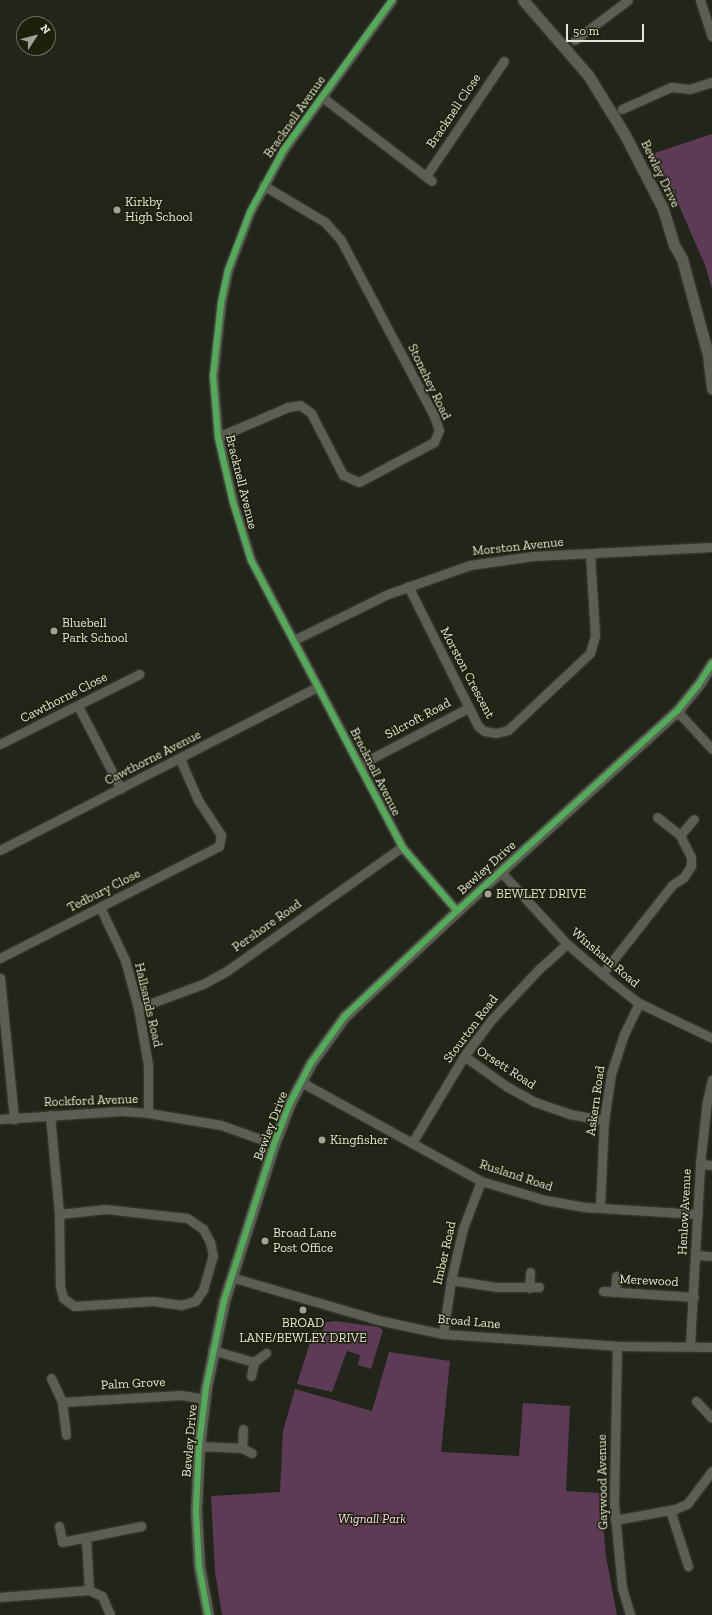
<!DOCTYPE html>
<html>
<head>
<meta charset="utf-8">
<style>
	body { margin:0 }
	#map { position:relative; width:712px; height:1615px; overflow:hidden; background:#222519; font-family:"Zilla Slab",serif }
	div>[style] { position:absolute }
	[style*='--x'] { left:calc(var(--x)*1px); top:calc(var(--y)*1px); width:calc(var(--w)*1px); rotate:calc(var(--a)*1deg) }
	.green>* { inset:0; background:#5d3b56 }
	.roads { filter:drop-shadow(0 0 1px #3e4037) drop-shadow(0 0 1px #3e4037) }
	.minor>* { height:9px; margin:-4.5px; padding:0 4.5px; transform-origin:4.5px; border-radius:4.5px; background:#5c5e54 }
	.tertiary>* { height:11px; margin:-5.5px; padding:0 5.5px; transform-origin:5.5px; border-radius:5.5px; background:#5c5e54 }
	.cycleway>* { height:6px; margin:-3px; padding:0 3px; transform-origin:3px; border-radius:3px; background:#51ab58 }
	.dots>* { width:11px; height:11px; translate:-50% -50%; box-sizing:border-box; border:2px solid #1d200a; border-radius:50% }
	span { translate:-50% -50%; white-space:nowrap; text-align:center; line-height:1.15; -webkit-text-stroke:3px #1d200a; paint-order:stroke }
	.street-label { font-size:13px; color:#e2e5d7 }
	.poi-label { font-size:13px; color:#e2e5d7 }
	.left { translate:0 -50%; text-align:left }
	.park-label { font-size:13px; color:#fbd6f4; font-style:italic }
	.north { position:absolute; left:16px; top:16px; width:40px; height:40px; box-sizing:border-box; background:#1d200a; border:1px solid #6c6f5c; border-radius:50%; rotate:54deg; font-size:11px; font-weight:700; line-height:16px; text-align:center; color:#e2e5d7 }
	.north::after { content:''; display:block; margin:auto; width:14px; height:18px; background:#9fa294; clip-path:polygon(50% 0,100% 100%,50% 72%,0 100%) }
	.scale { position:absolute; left:566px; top:24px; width:78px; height:18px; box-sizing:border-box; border:2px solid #e2e5d7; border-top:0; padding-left:5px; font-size:12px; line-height:14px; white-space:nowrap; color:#e2e5d7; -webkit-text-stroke:3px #1d200a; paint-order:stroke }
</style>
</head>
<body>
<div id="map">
	<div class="green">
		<div style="clip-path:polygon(712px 134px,712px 289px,705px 265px,673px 192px,652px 154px)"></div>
		<div style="clip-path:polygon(336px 1321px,378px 1327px,383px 1330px,371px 1369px,358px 1365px,360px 1355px,347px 1351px,332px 1392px,297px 1384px,314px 1330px,322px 1332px,326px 1322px)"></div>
		<div style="clip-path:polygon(389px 1352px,450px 1361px,441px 1452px,519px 1456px,523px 1403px,570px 1406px,566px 1491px,600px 1493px,606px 1557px,617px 1615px,222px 1615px,215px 1572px,211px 1496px,280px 1492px,283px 1431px,295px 1389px,372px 1411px)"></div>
	</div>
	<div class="roads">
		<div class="minor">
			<div style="--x:392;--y:0;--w:184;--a:125.9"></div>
			<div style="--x:284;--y:149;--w:72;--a:118.4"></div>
			<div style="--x:250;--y:212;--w:62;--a:110.8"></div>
			<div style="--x:228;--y:270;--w:35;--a:102"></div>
			<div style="--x:221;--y:304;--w:72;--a:96.3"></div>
			<div style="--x:213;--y:376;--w:61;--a:85.3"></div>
			<div style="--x:218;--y:437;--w:67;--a:77"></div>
			<div style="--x:233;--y:502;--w:61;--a:72.8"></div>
			<div style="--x:251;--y:560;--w:324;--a:62.2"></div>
			<div style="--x:402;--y:847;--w:84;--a:49.3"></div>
			<div style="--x:700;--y:0;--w:38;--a:72"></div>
			<div style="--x:575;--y:40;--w:66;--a:-37"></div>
			<div style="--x:322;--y:97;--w:138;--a:37.4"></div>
			<div style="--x:622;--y:109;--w:54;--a:-24.2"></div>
			<div style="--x:671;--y:87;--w:19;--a:6"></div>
			<div style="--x:690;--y:89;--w:23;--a:-18"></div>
			<div style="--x:426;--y:176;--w:139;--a:-55.9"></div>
			<div style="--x:218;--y:437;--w:76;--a:-23.2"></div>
			<div style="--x:288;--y:407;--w:12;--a:-9"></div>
			<div style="--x:300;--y:405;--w:14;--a:36"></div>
			<div style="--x:311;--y:413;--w:70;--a:62.7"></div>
			<div style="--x:343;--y:475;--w:17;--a:24"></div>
			<div style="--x:359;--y:482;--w:85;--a:-28.1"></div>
			<div style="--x:434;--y:442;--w:13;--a:-67"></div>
			<div style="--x:439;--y:430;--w:15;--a:-110"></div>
			<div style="--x:434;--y:416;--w:199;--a:-117.9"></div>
			<div style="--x:341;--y:240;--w:24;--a:-132"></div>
			<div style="--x:325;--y:222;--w:72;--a:-149.2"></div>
			<div style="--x:408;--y:586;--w:157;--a:63.4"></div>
			<div style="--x:478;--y:726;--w:8;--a:40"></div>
			<div style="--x:484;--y:731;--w:12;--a:9"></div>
			<div style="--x:496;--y:733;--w:12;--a:-14"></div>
			<div style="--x:508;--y:730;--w:112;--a:-43.2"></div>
			<div style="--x:590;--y:653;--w:19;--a:-74"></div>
			<div style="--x:595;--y:635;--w:81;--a:-93.5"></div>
			<div style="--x:294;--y:640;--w:105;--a:-26.1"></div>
			<div style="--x:388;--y:594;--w:87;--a:-19.5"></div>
			<div style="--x:470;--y:565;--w:64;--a:-8.1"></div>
			<div style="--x:533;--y:556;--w:179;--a:-2.9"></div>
			<div style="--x:78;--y:706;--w:93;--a:62.6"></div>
			<div style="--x:677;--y:711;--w:52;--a:47.4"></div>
			<div style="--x:0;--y:744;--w:156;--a:-26.7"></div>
			<div style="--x:359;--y:765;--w:123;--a:-27.6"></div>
			<div style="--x:680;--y:835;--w:21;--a:-49"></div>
			<div style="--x:0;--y:850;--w:356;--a:-27.2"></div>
			<div style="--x:501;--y:872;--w:98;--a:47.5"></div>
			<div style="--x:567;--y:944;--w:60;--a:40.3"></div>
			<div style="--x:613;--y:983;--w:33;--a:38"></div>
			<div style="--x:639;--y:1003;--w:81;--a:25.6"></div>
			<div style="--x:100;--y:907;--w:59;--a:64.7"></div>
			<div style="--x:125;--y:960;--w:50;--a:74.8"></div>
			<div style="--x:138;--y:1008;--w:58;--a:80"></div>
			<div style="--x:148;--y:1065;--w:48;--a:90"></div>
			<div style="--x:0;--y:958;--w:246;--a:-27.1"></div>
			<div style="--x:219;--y:846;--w:11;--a:-80"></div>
			<div style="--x:221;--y:835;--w:42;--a:-123.3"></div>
			<div style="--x:198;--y:800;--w:45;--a:-113.7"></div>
			<div style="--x:602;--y:974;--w:113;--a:-51.8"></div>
			<div style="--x:672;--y:885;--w:14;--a:-34"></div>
			<div style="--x:684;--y:877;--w:13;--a:-58"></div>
			<div style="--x:691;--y:866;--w:9;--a:-90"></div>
			<div style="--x:691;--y:857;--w:25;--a:-117"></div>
			<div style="--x:680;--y:835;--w:29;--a:-142"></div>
			<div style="--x:0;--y:978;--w:142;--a:84.3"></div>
			<div style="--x:138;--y:1008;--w:69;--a:-20.3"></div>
			<div style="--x:203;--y:984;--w:29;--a:-29"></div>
			<div style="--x:228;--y:970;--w:213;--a:-35.3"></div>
			<div style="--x:464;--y:1056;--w:52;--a:35.5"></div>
			<div style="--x:506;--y:1086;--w:33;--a:29"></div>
			<div style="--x:535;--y:1102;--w:36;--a:19"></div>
			<div style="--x:569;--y:1114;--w:36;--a:10"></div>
			<div style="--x:301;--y:1082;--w:205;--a:28.8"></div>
			<div style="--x:481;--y:1181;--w:67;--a:16.5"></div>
			<div style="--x:545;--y:1200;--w:40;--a:10"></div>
			<div style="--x:584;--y:1207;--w:114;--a:3.5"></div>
			<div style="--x:50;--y:1115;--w:99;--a:84.8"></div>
			<div style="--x:59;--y:1214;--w:72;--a:89.2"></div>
			<div style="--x:60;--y:1286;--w:12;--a:76"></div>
			<div style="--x:63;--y:1298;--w:14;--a:36"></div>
			<div style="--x:74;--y:1306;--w:79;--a:-3.6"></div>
			<div style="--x:153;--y:1301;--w:28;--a:8"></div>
			<div style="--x:181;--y:1305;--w:15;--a:-16"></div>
			<div style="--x:195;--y:1301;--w:14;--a:-54"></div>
			<div style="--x:203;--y:1290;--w:35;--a:-74"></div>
			<div style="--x:213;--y:1256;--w:14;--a:-102"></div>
			<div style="--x:210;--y:1242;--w:15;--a:-118"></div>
			<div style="--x:203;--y:1229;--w:19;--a:-145"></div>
			<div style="--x:187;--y:1218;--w:81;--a:-173.7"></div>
			<div style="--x:106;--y:1209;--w:47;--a:173.9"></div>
			<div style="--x:0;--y:1119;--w:121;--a:-3.8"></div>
			<div style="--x:121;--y:1111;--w:27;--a:4"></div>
			<div style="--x:148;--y:1113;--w:74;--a:9.3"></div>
			<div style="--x:221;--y:1125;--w:56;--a:19.7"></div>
			<div style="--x:412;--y:1143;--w:101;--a:-59.1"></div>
			<div style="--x:464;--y:1056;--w:46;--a:-52.9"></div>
			<div style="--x:492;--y:1019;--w:67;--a:-46.8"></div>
			<div style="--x:538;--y:970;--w:39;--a:-42"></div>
			<div style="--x:700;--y:1164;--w:12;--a:5"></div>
			<div style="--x:600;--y:1207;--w:87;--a:-87.4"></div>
			<div style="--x:604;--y:1120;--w:47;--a:-81.3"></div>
			<div style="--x:611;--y:1074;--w:42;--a:-72"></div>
			<div style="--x:624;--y:1034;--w:34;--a:-64"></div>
			<div style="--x:696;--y:1255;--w:16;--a:4"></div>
			<div style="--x:231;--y:1277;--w:153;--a:16.3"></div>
			<div style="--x:378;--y:1320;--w:66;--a:12.2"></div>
			<div style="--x:443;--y:1334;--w:174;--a:3.9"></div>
			<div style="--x:617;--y:1346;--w:95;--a:0.6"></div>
			<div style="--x:451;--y:1280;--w:47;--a:8.7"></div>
			<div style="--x:497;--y:1287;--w:42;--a:0"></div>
			<div style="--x:529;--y:1288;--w:16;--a:-86"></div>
			<div style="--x:603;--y:1291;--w:91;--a:3.8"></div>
			<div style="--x:615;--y:1292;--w:16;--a:-86"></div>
			<div style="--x:443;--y:1334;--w:55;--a:-81.6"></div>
			<div style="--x:451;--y:1280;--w:53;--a:-77"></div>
			<div style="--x:463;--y:1228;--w:50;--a:-69"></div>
			<div style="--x:690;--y:1345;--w:181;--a:-86.8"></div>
			<div style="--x:700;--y:1164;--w:63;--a:-83.7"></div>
			<div style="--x:707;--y:1101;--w:22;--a:-77"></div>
			<div style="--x:617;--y:1346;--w:158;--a:91.1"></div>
			<div style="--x:614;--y:1504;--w:84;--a:84.6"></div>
			<div style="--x:622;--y:1588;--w:28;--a:73"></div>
			<div style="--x:212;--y:1350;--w:44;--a:15.9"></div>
			<div style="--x:251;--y:1376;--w:14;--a:-78"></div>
			<div style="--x:254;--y:1362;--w:15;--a:-37"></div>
			<div style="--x:51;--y:1378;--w:26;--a:65"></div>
			<div style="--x:62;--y:1402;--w:33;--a:83"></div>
			<div style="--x:696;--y:1401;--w:23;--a:47"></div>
			<div style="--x:62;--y:1402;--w:119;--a:-3.4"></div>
			<div style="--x:181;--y:1395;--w:24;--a:9"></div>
			<div style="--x:199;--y:1446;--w:43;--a:2.7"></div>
			<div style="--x:242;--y:1448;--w:11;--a:27"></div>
			<div style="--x:242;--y:1448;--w:19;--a:-87"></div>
			<div style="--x:670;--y:1510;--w:59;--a:72.2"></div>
			<div style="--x:615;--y:1520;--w:61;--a:-10.4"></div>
			<div style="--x:675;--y:1509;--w:13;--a:-23"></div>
			<div style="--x:687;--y:1504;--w:41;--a:-52.9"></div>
			<div style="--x:59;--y:1526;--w:16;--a:79"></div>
			<div style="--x:62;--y:1542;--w:81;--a:-11.4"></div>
			<div style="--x:86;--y:1539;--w:51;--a:86.6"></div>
			<div style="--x:0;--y:1597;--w:89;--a:-4.5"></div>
			<div style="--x:89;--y:1590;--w:14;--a:25"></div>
			<div style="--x:102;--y:1596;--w:21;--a:67"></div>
		</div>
		<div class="tertiary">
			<div style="--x:523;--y:0;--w:99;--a:49.1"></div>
			<div style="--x:588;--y:75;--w:70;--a:58.3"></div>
			<div style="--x:625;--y:135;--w:83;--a:62.8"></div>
			<div style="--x:663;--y:209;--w:38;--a:73"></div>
			<div style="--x:674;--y:245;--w:16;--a:60"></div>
			<div style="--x:682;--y:259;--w:99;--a:74.8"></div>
			<div style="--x:708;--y:355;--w:34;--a:83"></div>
			<div style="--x:208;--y:1615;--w:50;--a:-100.4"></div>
			<div style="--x:199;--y:1566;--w:55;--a:-93.1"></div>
			<div style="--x:196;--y:1511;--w:65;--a:-87.4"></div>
			<div style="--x:199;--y:1446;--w:58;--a:-83.1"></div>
			<div style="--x:206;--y:1388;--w:89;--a:-78.3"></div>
			<div style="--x:224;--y:1301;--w:165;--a:-72.3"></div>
			<div style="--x:274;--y:1144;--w:44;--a:-68.7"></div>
			<div style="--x:290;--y:1103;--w:45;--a:-62.3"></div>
			<div style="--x:311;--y:1063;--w:57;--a:-54.3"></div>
			<div style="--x:344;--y:1017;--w:155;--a:-43.2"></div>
			<div style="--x:457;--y:911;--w:297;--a:-42.3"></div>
			<div style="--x:677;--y:711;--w:35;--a:-51"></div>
			<div style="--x:699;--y:684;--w:25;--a:-58"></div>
		</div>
	</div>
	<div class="cycleway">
		<div style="--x:392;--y:0;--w:184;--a:125.9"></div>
		<div style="--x:284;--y:149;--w:72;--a:118.4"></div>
		<div style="--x:250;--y:212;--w:62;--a:110.8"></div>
		<div style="--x:228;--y:270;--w:35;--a:102"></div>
		<div style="--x:221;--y:304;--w:72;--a:96.3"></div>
		<div style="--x:213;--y:376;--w:61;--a:85.3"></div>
		<div style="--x:218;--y:437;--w:67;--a:77"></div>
		<div style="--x:233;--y:502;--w:61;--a:72.8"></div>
		<div style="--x:251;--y:560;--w:324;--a:62.2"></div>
		<div style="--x:402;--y:847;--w:84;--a:49.3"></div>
		<div style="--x:208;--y:1615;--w:50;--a:-100.4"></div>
		<div style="--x:199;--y:1566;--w:55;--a:-93.1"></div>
		<div style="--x:196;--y:1511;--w:65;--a:-87.4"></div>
		<div style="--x:199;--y:1446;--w:58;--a:-83.1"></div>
		<div style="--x:206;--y:1388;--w:89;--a:-78.3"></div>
		<div style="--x:224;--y:1301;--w:165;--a:-72.3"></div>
		<div style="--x:274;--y:1144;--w:44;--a:-68.7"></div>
		<div style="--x:290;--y:1103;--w:45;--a:-62.3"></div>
		<div style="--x:311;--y:1063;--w:57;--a:-54.3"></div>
		<div style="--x:344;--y:1017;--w:155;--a:-43.2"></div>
		<div style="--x:457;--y:911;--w:297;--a:-42.3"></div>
		<div style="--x:677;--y:711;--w:35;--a:-51"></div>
		<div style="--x:699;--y:684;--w:25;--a:-58"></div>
	</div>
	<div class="dots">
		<div style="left:117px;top:210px;background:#9fa294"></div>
		<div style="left:54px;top:631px;background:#9fa294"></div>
		<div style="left:488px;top:894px;background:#9fa294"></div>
		<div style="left:322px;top:1140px;background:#9fa294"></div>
		<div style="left:265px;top:1241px;background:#9fa294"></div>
		<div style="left:303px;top:1310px;background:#9fa294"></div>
	</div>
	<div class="street-label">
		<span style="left:454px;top:111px;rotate:-56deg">Bracknell Close</span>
		<span style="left:295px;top:117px;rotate:-55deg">Bracknell Avenue</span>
		<span style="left:660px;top:174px;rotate:64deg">Bewley Drive</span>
		<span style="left:429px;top:382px;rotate:64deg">Stonehey Road</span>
		<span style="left:241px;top:482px;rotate:76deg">Bracknell Avenue</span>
		<span style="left:518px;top:547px;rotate:-6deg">Morston Avenue</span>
		<span style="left:467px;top:673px;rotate:62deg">Morston Crescent</span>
		<span style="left:64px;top:698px;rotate:-27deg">Cawthorne Close</span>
		<span style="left:418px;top:719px;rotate:-28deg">Silcroft Road</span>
		<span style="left:153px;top:758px;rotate:-27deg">Cawthorne Avenue</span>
		<span style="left:375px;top:772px;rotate:63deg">Bracknell Avenue</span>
		<span style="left:487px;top:868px;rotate:-42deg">Bewley Drive</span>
		<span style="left:104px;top:891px;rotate:-27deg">Tedbury Close</span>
		<span style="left:267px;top:926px;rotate:-35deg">Pershore Road</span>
		<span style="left:605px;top:958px;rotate:40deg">Winsham Road</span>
		<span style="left:148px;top:1005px;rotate:77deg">Hallsands Road</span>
		<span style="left:471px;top:1029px;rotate:-53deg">Stourton Road</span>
		<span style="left:506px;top:1068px;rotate:33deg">Orsett Road</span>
		<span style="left:91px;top:1101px;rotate:-2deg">Rockford Avenue</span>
		<span style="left:596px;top:1101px;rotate:-82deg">Askern Road</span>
		<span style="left:271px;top:1126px;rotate:-69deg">Bewley Drive</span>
		<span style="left:516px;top:1176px;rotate:18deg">Rusland Road</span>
		<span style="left:685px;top:1212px;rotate:-87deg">Henlow Avenue</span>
		<span style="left:445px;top:1253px;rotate:-77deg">Imber Road</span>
		<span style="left:649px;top:1281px;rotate:3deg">Merewood</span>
		<span style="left:469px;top:1322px;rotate:5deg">Broad Lane</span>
		<span style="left:133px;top:1384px;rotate:-3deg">Palm Grove</span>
		<span style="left:190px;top:1441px;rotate:-85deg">Bewley Drive</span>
		<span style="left:603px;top:1482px;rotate:-91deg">Gaywood Avenue</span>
	</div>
	<div class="poi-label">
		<span class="left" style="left:125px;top:210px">Kirkby<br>High School</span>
		<span class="left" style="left:62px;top:631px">Bluebell<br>Park School</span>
		<span class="left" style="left:496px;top:894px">BEWLEY DRIVE</span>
		<span class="left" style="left:330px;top:1140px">Kingfisher</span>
		<span class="left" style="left:273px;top:1241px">Broad Lane<br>Post Office</span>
		<span style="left:303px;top:1331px">BROAD<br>LANE/BEWLEY DRIVE</span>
	</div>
	<div class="park-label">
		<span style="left:372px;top:1519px">Wignall Park</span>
	</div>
	<div class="north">N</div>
	<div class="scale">50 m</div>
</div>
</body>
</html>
